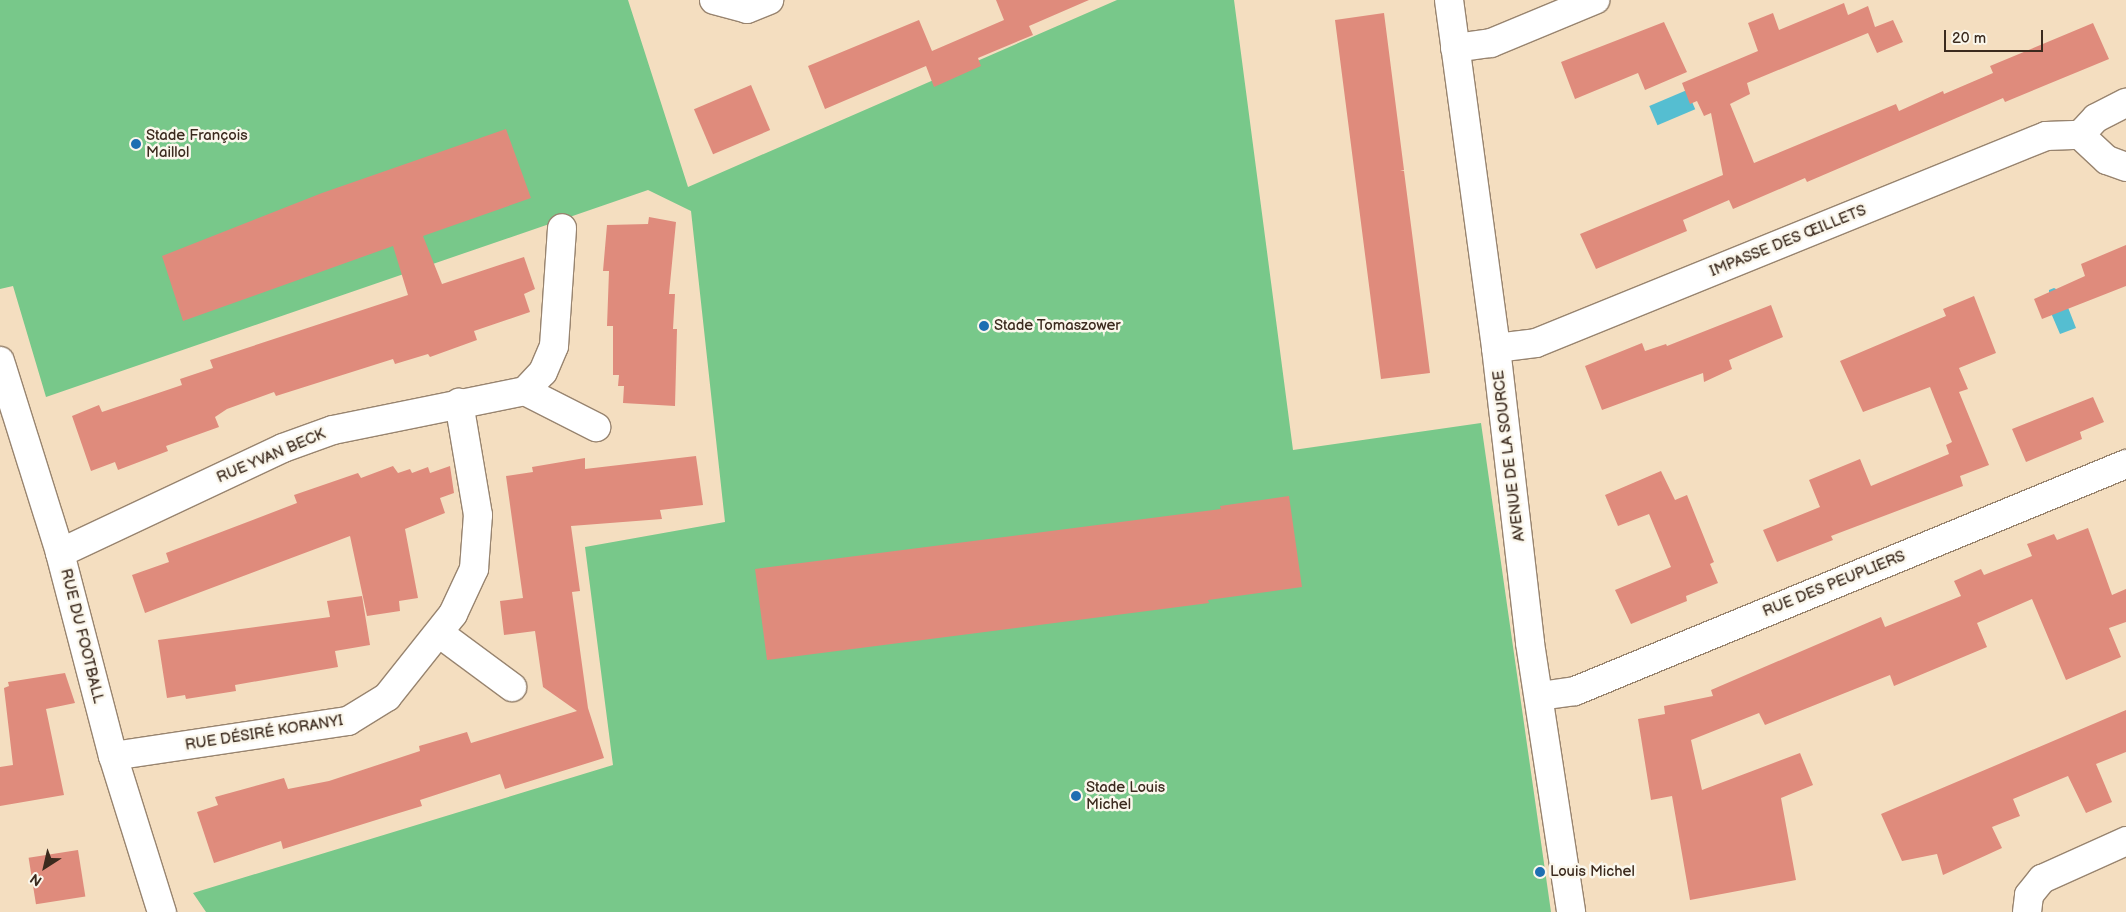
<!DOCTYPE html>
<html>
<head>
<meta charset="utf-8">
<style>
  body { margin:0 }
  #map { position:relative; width:2126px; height:912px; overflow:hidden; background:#f4dec0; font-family:"Balsamiq Sans",sans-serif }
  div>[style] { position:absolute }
  .green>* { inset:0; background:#78c88a }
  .water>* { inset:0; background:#55bed1; transform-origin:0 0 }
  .building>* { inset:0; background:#df8b7c; transform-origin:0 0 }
  .roads { filter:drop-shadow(1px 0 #98846f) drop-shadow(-1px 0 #98846f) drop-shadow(0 1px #98846f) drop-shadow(0 -1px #98846f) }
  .minor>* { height:28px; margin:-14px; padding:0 14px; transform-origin:14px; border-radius:14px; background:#fff }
  .dots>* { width:14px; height:14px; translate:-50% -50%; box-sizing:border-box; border:2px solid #fbf7ec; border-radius:50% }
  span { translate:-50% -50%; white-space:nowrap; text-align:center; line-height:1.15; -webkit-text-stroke:5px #fbf7ec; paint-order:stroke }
  .poi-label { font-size:15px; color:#3b2a1e }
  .left { translate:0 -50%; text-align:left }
  .street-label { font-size:15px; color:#3b2a1e }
  .north { position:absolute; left:20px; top:842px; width:50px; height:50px; -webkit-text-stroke:4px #fbf7ec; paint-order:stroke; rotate:215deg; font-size:14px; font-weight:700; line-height:20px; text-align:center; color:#3b2a1e }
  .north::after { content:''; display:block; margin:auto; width:18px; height:22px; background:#3b2a1e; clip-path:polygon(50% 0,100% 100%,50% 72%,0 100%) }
  .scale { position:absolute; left:1944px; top:30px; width:99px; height:22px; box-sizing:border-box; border:2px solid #3b2a1e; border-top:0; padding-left:6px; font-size:15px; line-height:18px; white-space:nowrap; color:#3b2a1e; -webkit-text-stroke:4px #fbf7ec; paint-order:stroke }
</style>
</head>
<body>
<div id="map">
  <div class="green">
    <i style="clip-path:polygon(0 0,628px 0,688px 187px,1117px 0,1234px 0,1293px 450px,1481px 423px,1551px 912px,206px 912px,193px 893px,613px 765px,585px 547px,725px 522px,691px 211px,648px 190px,46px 397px,13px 286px,0 289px)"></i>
  </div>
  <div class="water">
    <i style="left:1687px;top:90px;width:21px;height:41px;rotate:67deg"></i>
    <i style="clip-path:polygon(2054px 288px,2062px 292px,2076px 328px,2060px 334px,2045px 299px,2049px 298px,2049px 290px)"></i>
  </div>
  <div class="building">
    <i style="clip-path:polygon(996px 0,1089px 0,1029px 26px,1033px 35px,978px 58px,981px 66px,934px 87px,926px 66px,825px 109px,808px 66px,919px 20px,932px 51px,1004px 20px)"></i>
    <i style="clip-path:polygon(1844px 3px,1848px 15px,1868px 6px,1875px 27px,1893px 20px,1903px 42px,1877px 53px,1868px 33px,1747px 83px,1750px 94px,1730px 104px,1754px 163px,1896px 104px,1899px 111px,1943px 91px,1944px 94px,1993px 73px,1990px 66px,2093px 23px,2109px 59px,2005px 102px,2003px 98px,1807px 182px,1805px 178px,1733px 209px,1729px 200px,1683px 220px,1687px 231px,1596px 269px,1580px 234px,1723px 175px,1711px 113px,1704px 116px,1697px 101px,1690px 104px,1682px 83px,1758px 51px,1748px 23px,1773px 13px,1779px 30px)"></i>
    <i style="clip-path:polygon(1384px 13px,1404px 170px,1400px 171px,1404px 171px,1430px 373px,1381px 379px,1335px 20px)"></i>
    <i style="clip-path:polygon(1664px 22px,1687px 72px,1645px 90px,1638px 73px,1575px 99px,1561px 62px)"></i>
    <i style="left:751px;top:85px;width:49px;height:62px;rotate:67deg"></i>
    <i style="clip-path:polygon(506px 129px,531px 198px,423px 236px,442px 284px,524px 257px,535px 289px,524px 294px,530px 312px,474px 331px,477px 340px,430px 357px,428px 354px,395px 364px,393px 359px,276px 396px,274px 392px,227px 409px,215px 417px,219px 427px,166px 446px,168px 451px,118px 470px,115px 462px,91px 471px,72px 416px,99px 405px,102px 412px,182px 385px,180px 379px,213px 368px,210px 360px,408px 295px,393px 246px,183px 321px,162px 256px,322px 193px)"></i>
    <i style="clip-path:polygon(649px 217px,676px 222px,669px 294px,675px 294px,673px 329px,677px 329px,675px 406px,623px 403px,624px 386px,618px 386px,619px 375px,613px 375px,613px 326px,607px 326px,609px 271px,603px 271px,607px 225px,648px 224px)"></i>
    <i style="clip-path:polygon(2126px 245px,2126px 286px,2042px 319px,2034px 299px,2085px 276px,2081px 264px)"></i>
    <i style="clip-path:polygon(1974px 296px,1996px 353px,1959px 368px,1968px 389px,1959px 392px,1989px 465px,1960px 476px,1963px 486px,1831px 536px,1833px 540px,1777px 562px,1763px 530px,1820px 507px,1809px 480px,1860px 459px,1871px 486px,1949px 454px,1946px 445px,1952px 442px,1930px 387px,1863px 412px,1840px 361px,1946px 316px,1943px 309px)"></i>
    <i style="clip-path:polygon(1771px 305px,1783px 337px,1729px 360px,1732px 369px,1704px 382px,1703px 373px,1602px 410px,1585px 366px,1642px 343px,1645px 351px,1666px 344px,1667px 346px)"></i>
    <i style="clip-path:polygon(2093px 397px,2104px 422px,2080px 432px,2082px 439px,2026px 462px,2012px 429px)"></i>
    <i style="clip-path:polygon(696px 456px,703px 505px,660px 510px,662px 519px,571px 526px,580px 591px,572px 592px,588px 708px,604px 758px,505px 789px,500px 774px,420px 800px,422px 806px,389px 816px,283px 849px,281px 841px,214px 863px,197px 812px,218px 805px,215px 797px,284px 778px,288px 789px,329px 781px,420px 751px,419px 746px,467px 732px,471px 743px,577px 711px,543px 687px,535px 631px,504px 635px,500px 601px,523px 598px,506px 476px,533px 472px,532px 467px,585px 458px,585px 469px)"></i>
    <i style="clip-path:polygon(393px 466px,398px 473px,410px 469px,412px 473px,428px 467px,430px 473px,450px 466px,454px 493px,440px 498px,445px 513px,405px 529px,418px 598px,399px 601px,400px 611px,367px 616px,350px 536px,145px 613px,132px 575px,169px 562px,166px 553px,297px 503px,294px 495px,358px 473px,361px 478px)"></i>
    <i style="clip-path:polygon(1661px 471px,1675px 500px,1687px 495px,1714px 562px,1710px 564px,1718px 583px,1686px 596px,1687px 601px,1631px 624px,1615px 590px,1671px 567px,1649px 514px,1618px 526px,1605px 495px)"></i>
    <i style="clip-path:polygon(1289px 496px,1302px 587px,1208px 600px,1209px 603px,767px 660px,755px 569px,1221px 509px,1220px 506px)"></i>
    <i style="clip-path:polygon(2088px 528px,2112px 595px,2126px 589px,2126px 622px,2109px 628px,2121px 657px,2066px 680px,2032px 599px,1977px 623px,1987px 647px,1894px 686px,1890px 675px,1765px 725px,1759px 713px,1691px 740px,1702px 790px,1800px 753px,1813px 785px,1781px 798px,1796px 880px,1690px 900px,1672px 796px,1651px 800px,1638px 719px,1665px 714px,1664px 706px,1713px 696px,1711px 690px,1881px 617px,1885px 627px,1961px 596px,1954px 581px,1981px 569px,1984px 575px,2032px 556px,2027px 544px,2054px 534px,2057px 540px)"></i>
    <i style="clip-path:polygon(362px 596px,370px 645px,335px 651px,338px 667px,235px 685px,236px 691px,186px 699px,185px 695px,167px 698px,158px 640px,330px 617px,327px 601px)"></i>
    <i style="clip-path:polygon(65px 673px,75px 703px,46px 709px,64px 795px,0 806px,0 767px,13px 765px,4px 688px,9px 686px,8px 682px)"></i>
    <i style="clip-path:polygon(2126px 710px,2126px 752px,2096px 764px,2112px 802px,2086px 813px,2068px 776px,2013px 799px,2020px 816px,1992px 827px,2002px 848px,1943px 875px,1937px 854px,1902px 861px,1881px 814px)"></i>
    <i style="left:78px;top:850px;width:47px;height:50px;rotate:81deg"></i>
  </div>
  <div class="roads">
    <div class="minor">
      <i style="left:714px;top:0;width:34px;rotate:15deg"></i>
      <i style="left:747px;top:9px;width:24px;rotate:-22deg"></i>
      <i style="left:1449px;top:0;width:351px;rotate:82.3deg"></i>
      <i style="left:1496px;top:348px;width:297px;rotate:83.4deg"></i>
      <i style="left:1530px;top:643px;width:272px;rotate:81.3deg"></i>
      <i style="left:1455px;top:48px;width:36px;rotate:-8deg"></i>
      <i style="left:1491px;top:43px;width:113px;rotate:-22.5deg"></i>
      <i style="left:2080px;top:135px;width:23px;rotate:-47deg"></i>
      <i style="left:2096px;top:118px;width:34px;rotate:-27deg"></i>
      <i style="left:1496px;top:348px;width:40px;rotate:-7.1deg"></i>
      <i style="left:1536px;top:343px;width:550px;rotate:-22.09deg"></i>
      <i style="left:2046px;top:136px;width:34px;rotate:-2deg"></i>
      <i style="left:2080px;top:135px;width:37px;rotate:43deg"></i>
      <i style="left:2107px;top:160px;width:20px;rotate:20deg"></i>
      <i style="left:0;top:361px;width:201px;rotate:72.6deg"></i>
      <i style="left:60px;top:553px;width:210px;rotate:75.4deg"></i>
      <i style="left:113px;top:756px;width:164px;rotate:72.6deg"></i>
      <i style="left:525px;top:391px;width:26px;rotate:-47deg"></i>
      <i style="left:543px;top:372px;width:28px;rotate:-67deg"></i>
      <i style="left:554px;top:346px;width:118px;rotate:-86.1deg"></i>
      <i style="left:60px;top:553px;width:246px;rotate:-25.2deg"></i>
      <i style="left:283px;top:448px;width:53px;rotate:-19.8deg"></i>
      <i style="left:333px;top:430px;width:196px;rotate:-11.5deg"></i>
      <i style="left:525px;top:391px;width:80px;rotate:26.9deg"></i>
      <i style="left:439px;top:633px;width:91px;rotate:36.5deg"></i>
      <i style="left:1540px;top:696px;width:35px;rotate:-8deg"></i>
      <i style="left:1575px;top:691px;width:596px;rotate:-22.39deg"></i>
      <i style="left:113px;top:756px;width:238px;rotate:-8.5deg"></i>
      <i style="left:348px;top:721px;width:46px;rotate:-31.6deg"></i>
      <i style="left:387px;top:697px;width:106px;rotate:-51.5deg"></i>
      <i style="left:453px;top:614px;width:50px;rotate:-65deg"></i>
      <i style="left:474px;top:569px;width:54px;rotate:-85.8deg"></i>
      <i style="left:478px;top:515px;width:114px;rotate:-99.6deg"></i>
      <i style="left:2027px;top:912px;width:17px;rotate:-83deg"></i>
      <i style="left:2029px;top:895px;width:21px;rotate:-51deg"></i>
      <i style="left:2042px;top:879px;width:92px;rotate:-24.3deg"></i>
    </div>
  </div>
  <div class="dots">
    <i style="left:136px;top:144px;background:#1f6fb2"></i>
    <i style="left:984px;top:326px;background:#1f6fb2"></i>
    <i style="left:1076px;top:796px;background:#1f6fb2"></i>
    <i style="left:1540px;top:872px;background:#1f6fb2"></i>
  </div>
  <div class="poi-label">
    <span class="left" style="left:146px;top:144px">Stade François<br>Maillol</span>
    <span class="left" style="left:994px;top:326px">Stade Tomaszower</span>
    <span class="left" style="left:1086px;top:796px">Stade Louis<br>Michel</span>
    <span class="left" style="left:1550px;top:872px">Louis Michel</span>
  </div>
  <div class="street-label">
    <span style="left:1788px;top:241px;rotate:-22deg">IMPASSE DES ŒILLETS</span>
    <span style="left:271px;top:456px;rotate:-23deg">RUE YVAN BECK</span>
    <span style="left:1509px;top:456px;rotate:-97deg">AVENUE DE LA SOURCE</span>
    <span style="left:1834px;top:584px;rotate:-22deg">RUE DES PEUPLIERS</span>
    <span style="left:82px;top:636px;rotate:76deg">RUE DU FOOTBALL</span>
    <span style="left:264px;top:733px;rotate:-9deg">RUE DÉSIRÉ KORANYI</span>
  </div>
  <div class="north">N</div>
  <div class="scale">20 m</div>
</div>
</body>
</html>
